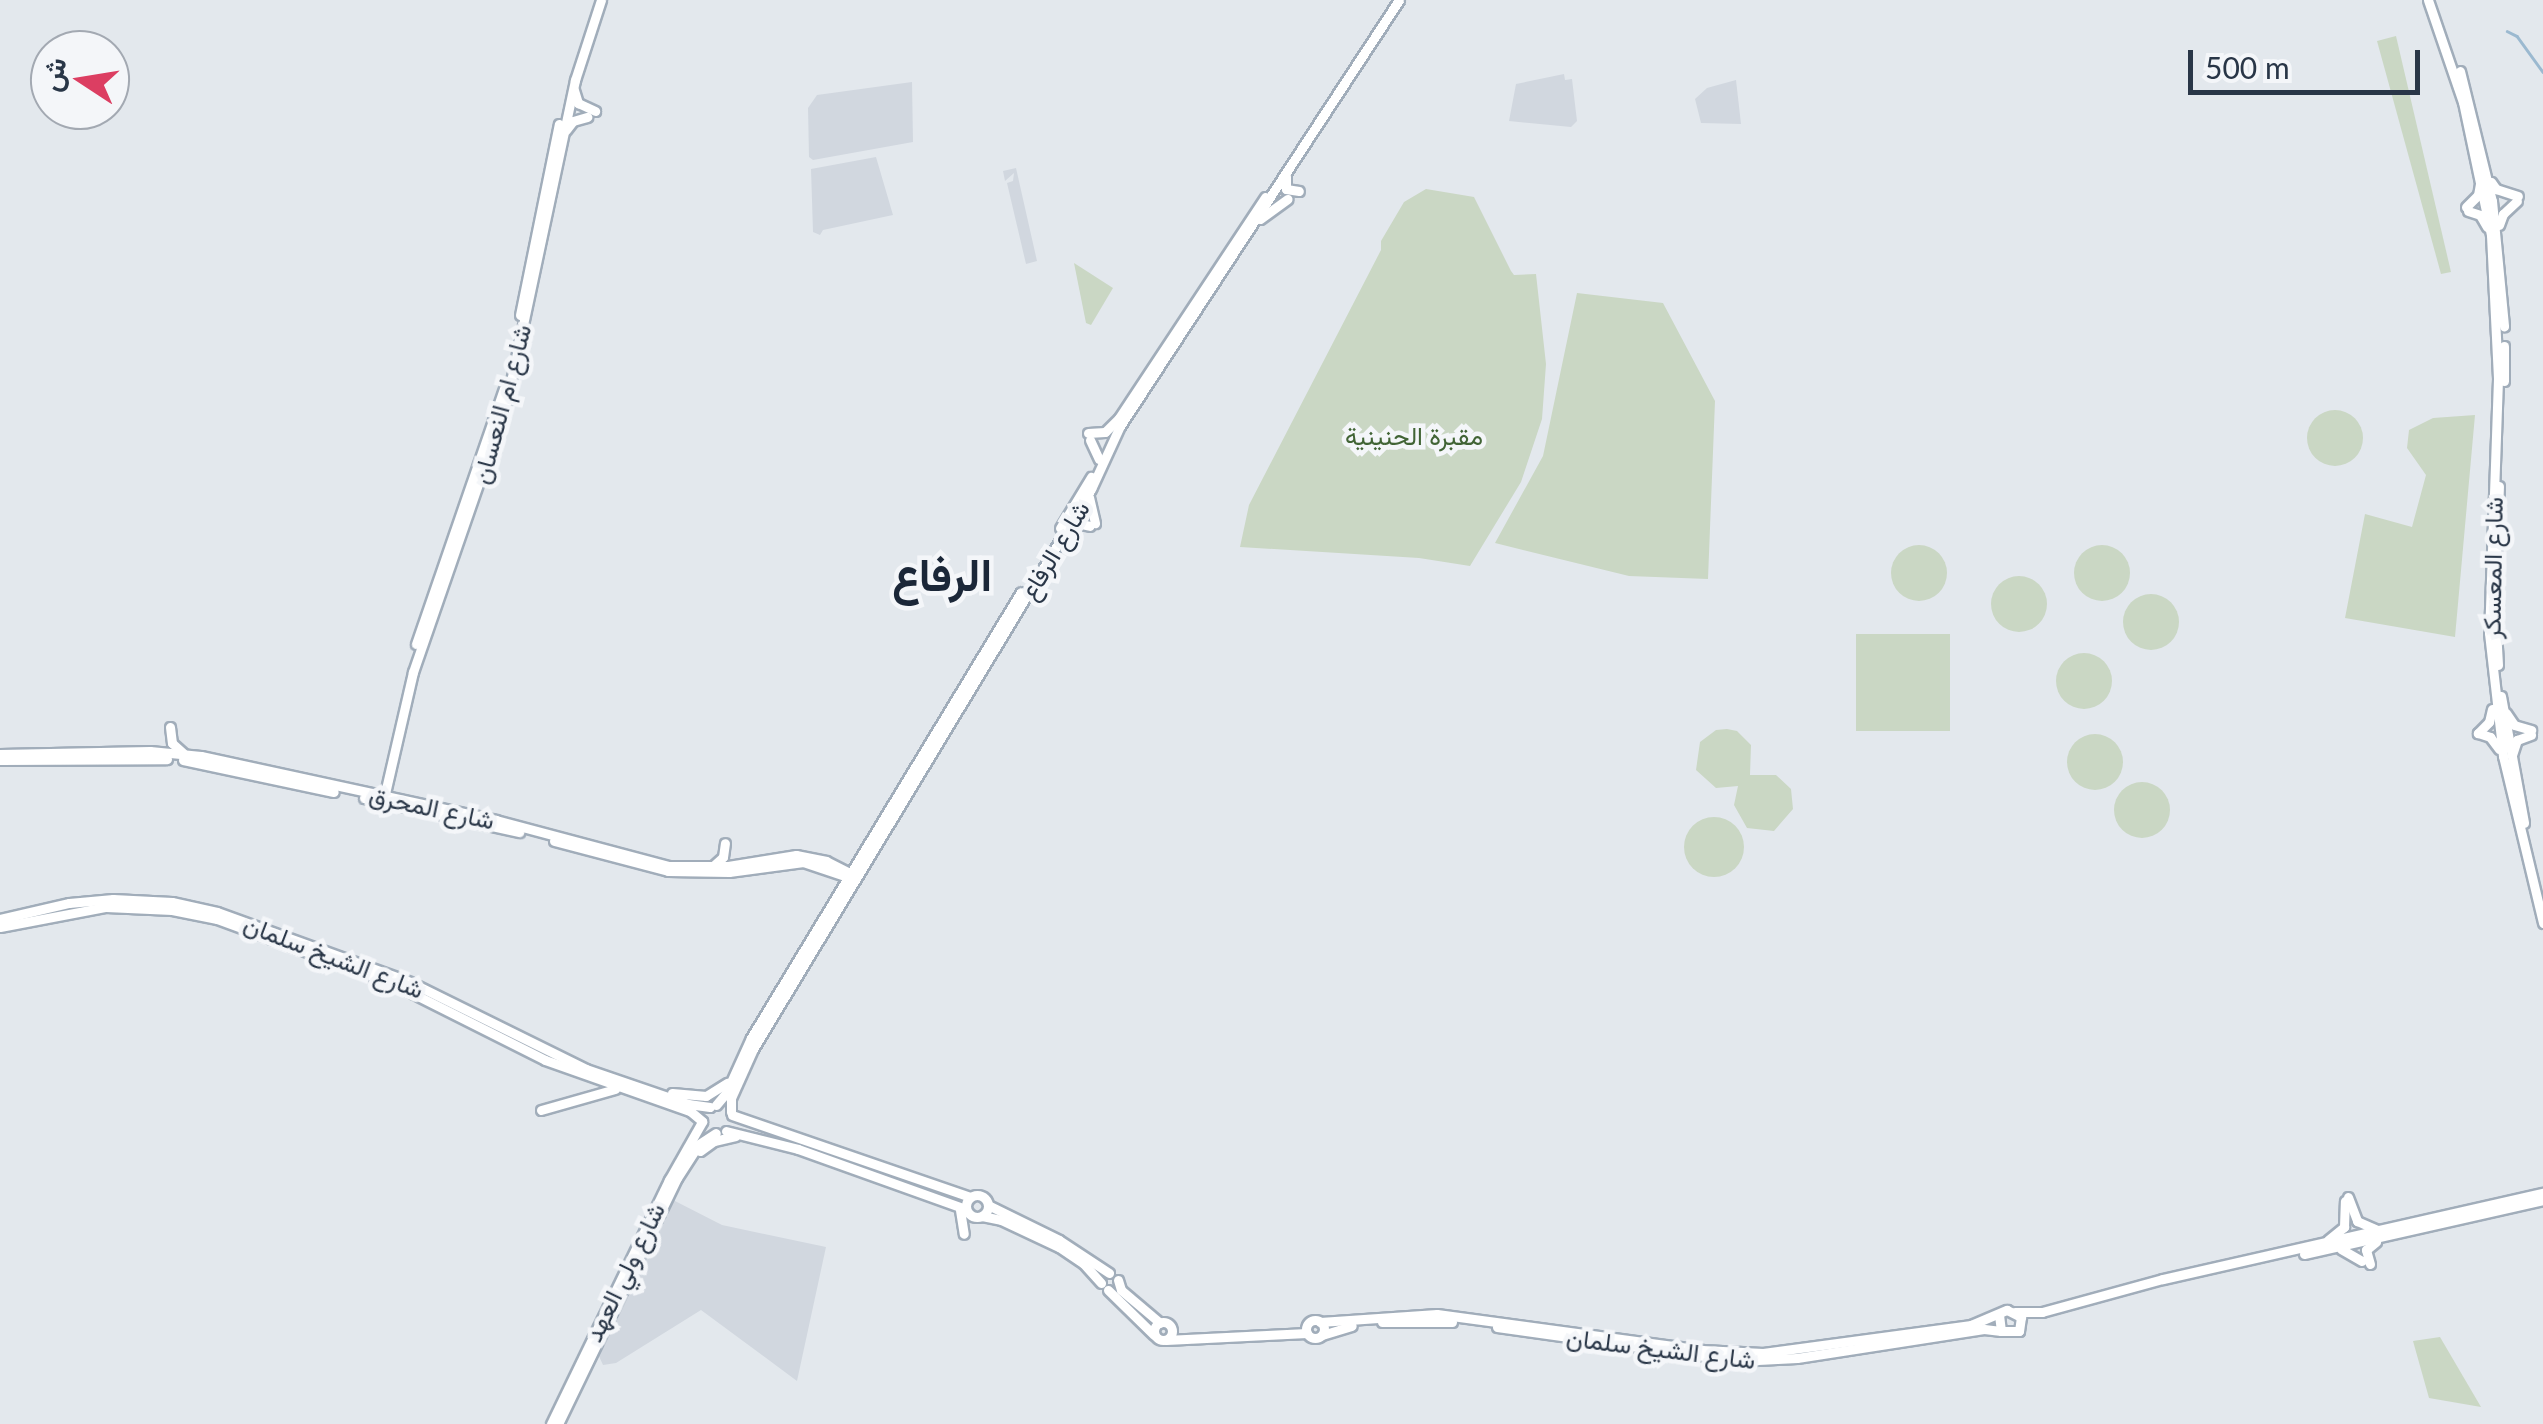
<!DOCTYPE html>
<html>
<head>
<meta charset="utf-8">
<style>
  body { margin:0 }
  #map { position:relative; width:2543px; height:1424px; overflow:hidden; background:#e3e8ed; font-family:Lato,Vazirmatn,sans-serif }
  div>[style] { position:absolute }
  .built>* { inset:0; background:#d1d7df }
  .green>* { inset:0; background:#cad7c4; transform-origin:0 0 }
  .round { border-radius:50% }
  .stream>* { height:2.5px; margin:-1.25px; padding:0 1.25px; transform-origin:1.25px; border-radius:1.25px; background:#9bb9d0 }
  .roads { filter:drop-shadow(2px 0 #a1adba) drop-shadow(-2px 0 #a1adba) drop-shadow(0 2px #a1adba) drop-shadow(0 -2px #a1adba) }
  .major>* { height:9px; margin:-4.5px; padding:0 4.5px; transform-origin:4.5px; border-radius:4.5px; background:#fff }
  .major>.ring { margin:-4.5px; padding:0; box-sizing:content-box; background:none; border:9px solid #fff; border-radius:50% }
  span { translate:-50% -50%; white-space:nowrap; text-align:center; line-height:1.15; -webkit-text-stroke:9px #f4f6f9; paint-order:stroke }
  .street-label { font-size:25px; color:#293647 }
  .park-label { font-size:25px; color:#416435 }
  .town-label { font-size:45px; color:#1b2738; font-weight:700 }
  .north { position:absolute; left:30px; top:30px; width:100px; height:100px; box-sizing:border-box; background:#f4f6f9; border:2px solid #a3a9b2; border-radius:50%; rotate:282deg; font-size:28px; font-weight:700; line-height:40px; text-align:center; color:#293647 }
  .north::after { content:''; display:block; margin:auto; width:35px; height:45px; background:#dc3e62; clip-path:polygon(50% 0,100% 100%,50% 72%,0 100%) }
  .scale { position:absolute; left:2188px; top:50px; width:232px; height:45px; box-sizing:border-box; border:5px solid #293647; border-top:0; padding-left:12px; font-size:30px; line-height:35px; white-space:nowrap; color:#293647; -webkit-text-stroke:8px #f4f6f9; paint-order:stroke }
</style>
</head>
<body>
<div id="map">
  <div class="built">
    <i style="clip-path:polygon(1564px 74px,1565px 80px,1572px 79px,1577px 121px,1571px 127px,1509px 121px,1516px 84px)"></i>
    <i style="clip-path:polygon(1736px 80px,1741px 124px,1701px 123px,1695px 99px,1707px 88px)"></i>
    <i style="clip-path:polygon(912px 82px,913px 142px,813px 160px,809px 157px,808px 108px,817px 95px)"></i>
    <i style="clip-path:polygon(876px 157px,893px 215px,823px 230px,820px 235px,813px 232px,811px 169px)"></i>
    <i style="clip-path:polygon(1016px 168px,1037px 261px,1026px 264px,1007px 183px,1013px 181px,1014px 173px,1005px 181px,1003px 171px)"></i>
    <i style="clip-path:polygon(673px 1200px,722px 1225px,826px 1247px,797px 1381px,701px 1310px,616px 1363px,603px 1365px,598px 1354px)"></i>
  </div>
  <div class="green">
    <i style="clip-path:polygon(2396px 36px,2451px 272px,2441px 274px,2377px 41px)"></i>
    <i style="clip-path:polygon(1426px 189px,1474px 197px,1511px 271px,1514px 275px,1536px 274px,1546px 364px,1542px 419px,1521px 482px,1470px 566px,1419px 558px,1240px 547px,1249px 505px,1381px 250px,1381px 241px,1404px 202px)"></i>
    <i style="clip-path:polygon(1074px 263px,1113px 288px,1091px 325px,1086px 323px)"></i>
    <i style="clip-path:polygon(1577px 293px,1663px 303px,1715px 401px,1708px 579px,1629px 576px,1495px 543px,1543px 456px)"></i>
    <i class="round" style="left:2307px;top:410px;width:56px;height:56px"></i>
    <i style="clip-path:polygon(2475px 415px,2455px 637px,2345px 618px,2365px 514px,2412px 527px,2426px 475px,2407px 448px,2409px 430px,2433px 418px)"></i>
    <i class="round" style="left:2074px;top:545px;width:56px;height:56px"></i>
    <i class="round" style="left:1891px;top:545px;width:56px;height:56px"></i>
    <i class="round" style="left:1991px;top:576px;width:56px;height:56px"></i>
    <i class="round" style="left:2123px;top:594px;width:56px;height:56px"></i>
    <i style="left:1950px;top:634px;width:97px;height:94px;rotate:90deg"></i>
    <i class="round" style="left:2056px;top:653px;width:56px;height:56px"></i>
    <i style="clip-path:polygon(1727px 729px,1737px 731px,1751px 745px,1750px 775px,1776px 775px,1791px 789px,1793px 809px,1774px 831px,1747px 828px,1734px 805px,1738px 786px,1716px 788px,1696px 770px,1700px 742px,1716px 730px)"></i>
    <i class="round" style="left:2067px;top:734px;width:56px;height:56px"></i>
    <i class="round" style="left:2114px;top:782px;width:56px;height:56px"></i>
    <i class="round" style="left:1684px;top:817px;width:60px;height:60px"></i>
    <i style="clip-path:polygon(2440px 1337px,2481px 1407px,2429px 1398px,2413px 1341px)"></i>
  </div>
  <div class="stream">
    <i style="left:2507px;top:31px;width:11px;rotate:27deg"></i>
    <i style="left:2517px;top:36px;width:44px;rotate:54.2deg"></i>
  </div>
  <div class="roads">
    <div class="major">
      <i style="left:2428px;top:0;width:108px;rotate:71.1deg"></i>
      <i style="left:2463px;top:102px;width:136px;rotate:78.1deg"></i>
      <i style="left:2491px;top:235px;width:144px;rotate:87.2deg"></i>
      <i style="left:2498px;top:379px;width:254px;rotate:92deg"></i>
      <i style="left:2489px;top:633px;width:124px;rotate:83.5deg"></i>
      <i style="left:2503px;top:756px;width:172px;rotate:76.5deg"></i>
      <i style="left:2460px;top:71px;width:134px;rotate:76.2deg"></i>
      <i style="left:2492px;top:201px;width:126px;rotate:84.5deg"></i>
      <i style="left:574px;top:90px;width:14px;rotate:73deg"></i>
      <i style="left:578px;top:103px;width:19px;rotate:25deg"></i>
      <i style="left:566px;top:130px;width:11px;rotate:-52deg"></i>
      <i style="left:573px;top:121px;width:15px;rotate:-16deg"></i>
      <i style="left:1286px;top:176px;width:13px;rotate:90deg"></i>
      <i style="left:1286px;top:189px;width:13px;rotate:9deg"></i>
      <i style="left:2491px;top:182px;width:9px;rotate:54deg"></i>
      <i style="left:2496px;top:189px;width:23px;rotate:18deg"></i>
      <i style="left:2466px;top:207px;width:17px;rotate:-45deg"></i>
      <i style="left:2478px;top:195px;width:11px;rotate:-80deg"></i>
      <i style="left:2468px;top:211px;width:13px;rotate:18deg"></i>
      <i style="left:2480px;top:215px;width:14px;rotate:60deg"></i>
      <i style="left:1260px;top:219px;width:34px;rotate:-36deg"></i>
      <i style="left:2499px;top:225px;width:12px;rotate:-70deg"></i>
      <i style="left:2503px;top:214px;width:19px;rotate:-43deg"></i>
      <i style="left:520px;top:315px;width:195px;rotate:-78.5deg"></i>
      <i style="left:2504px;top:381px;width:35px;rotate:-90deg"></i>
      <i style="left:1119px;top:418px;width:265px;rotate:-56.5deg"></i>
      <i style="left:1088px;top:433px;width:17px;rotate:-3deg"></i>
      <i style="left:1105px;top:432px;width:20px;rotate:-45deg"></i>
      <i style="left:1090px;top:440px;width:21px;rotate:65deg"></i>
      <i style="left:1089px;top:497px;width:27px;rotate:77deg"></i>
      <i style="left:1060px;top:528px;width:60px;rotate:-58.7deg"></i>
      <i style="left:1068px;top:528px;width:10px;rotate:-29deg"></i>
      <i style="left:1077px;top:523px;width:13px;rotate:13deg"></i>
      <i style="left:2495px;top:585px;width:99px;rotate:-87.7deg"></i>
      <i style="left:2495px;top:611px;width:54px;rotate:86.8deg"></i>
      <i style="left:416px;top:644px;width:270px;rotate:-71deg"></i>
      <i style="left:2501px;top:696px;width:129px;rotate:79.7deg"></i>
      <i style="left:2492px;top:709px;width:13px;rotate:103deg"></i>
      <i style="left:2489px;top:722px;width:16px;rotate:135deg"></i>
      <i style="left:2478px;top:733px;width:13px;rotate:18deg"></i>
      <i style="left:2490px;top:737px;width:15px;rotate:53deg"></i>
      <i style="left:2506px;top:713px;width:14px;rotate:56deg"></i>
      <i style="left:2514px;top:725px;width:18px;rotate:16deg"></i>
      <i style="left:170px;top:727px;width:16px;rotate:83deg"></i>
      <i style="left:172px;top:743px;width:15px;rotate:42deg"></i>
      <i style="left:0;top:754px;width:150px;rotate:-1.1deg"></i>
      <i style="left:150px;top:751px;width:51px;rotate:5.6deg"></i>
      <i style="left:201px;top:756px;width:302px;rotate:12.2deg"></i>
      <i style="left:496px;top:820px;width:179px;rotate:14.9deg"></i>
      <i style="left:669px;top:866px;width:59px"></i>
      <i style="left:728px;top:866px;width:69px;rotate:-9.2deg"></i>
      <i style="left:796px;top:855px;width:31px;rotate:11deg"></i>
      <i style="left:826px;top:861px;width:31px;rotate:27deg"></i>
      <i style="left:2512px;top:755px;width:16px;rotate:-72deg"></i>
      <i style="left:2517px;top:740px;width:15px;rotate:-20deg"></i>
      <i style="left:0;top:760px;width:167px;rotate:-0.3deg"></i>
      <i style="left:183px;top:760px;width:154px;rotate:12deg"></i>
      <i style="left:364px;top:798px;width:159px;rotate:12.4deg"></i>
      <i style="left:383px;top:802px;width:133px;rotate:-77deg"></i>
      <i style="left:413px;top:672px;width:288px;rotate:-70.9deg"></i>
      <i style="left:507px;top:400px;width:327px;rotate:-78deg"></i>
      <i style="left:575px;top:80px;width:84px;rotate:-72deg"></i>
      <i style="left:554px;top:841px;width:118px;rotate:14.7deg"></i>
      <i style="left:668px;top:871px;width:61px;rotate:0.9deg"></i>
      <i style="left:729px;top:872px;width:75px;rotate:-7.7deg"></i>
      <i style="left:803px;top:862px;width:44px;rotate:18.4deg"></i>
      <i style="left:714px;top:865px;width:12px;rotate:-42deg"></i>
      <i style="left:723px;top:857px;width:14px;rotate:-82deg"></i>
      <i style="left:0;top:919px;width:71px;rotate:-13.1deg"></i>
      <i style="left:69px;top:903px;width:44px;rotate:-5.2deg"></i>
      <i style="left:113px;top:899px;width:59px;rotate:2.9deg"></i>
      <i style="left:172px;top:902px;width:46px;rotate:12.5deg"></i>
      <i style="left:217px;top:912px;width:205px;rotate:19.9deg"></i>
      <i style="left:410px;top:982px;width:196px;rotate:26.3deg"></i>
      <i style="left:586px;top:1069px;width:108px;rotate:18.9deg"></i>
      <i style="left:688px;top:1104px;width:22px;rotate:8deg"></i>
      <i style="left:0;top:927px;width:108px;rotate:-10.7deg"></i>
      <i style="left:106px;top:907px;width:66px;rotate:2.6deg"></i>
      <i style="left:172px;top:910px;width:46px;rotate:11.3deg"></i>
      <i style="left:217px;top:919px;width:186px;rotate:20.1deg"></i>
      <i style="left:392px;top:983px;width:171px;rotate:26.7deg"></i>
      <i style="left:545px;top:1060px;width:154px;rotate:19.4deg"></i>
      <i style="left:690px;top:1111px;width:16px;rotate:40deg"></i>
      <i style="left:672px;top:1093px;width:34px;rotate:5deg"></i>
      <i style="left:706px;top:1096px;width:25px;rotate:-32deg"></i>
      <i style="left:716px;top:1105px;width:16px;rotate:-50deg"></i>
      <i style="left:726px;top:1093px;width:60px;rotate:-65.6deg"></i>
      <i style="left:751px;top:1038px;width:521px;rotate:-58.81deg"></i>
      <i style="left:541px;top:1110px;width:77px;rotate:-15.8deg"></i>
      <i style="left:731px;top:1112px;width:14px;rotate:-90deg"></i>
      <i style="left:731px;top:1098px;width:54px;rotate:-65.8deg"></i>
      <i style="left:753px;top:1049px;width:654px;rotate:-58.89deg"></i>
      <i style="left:1091px;top:489px;width:69px;rotate:-65.3deg"></i>
      <i style="left:1120px;top:426px;width:509px;rotate:-56.78deg"></i>
      <i style="left:732px;top:1115px;width:252px;rotate:19deg"></i>
      <i style="left:726px;top:1131px;width:74px;rotate:14deg"></i>
      <i style="left:798px;top:1149px;width:178px;rotate:19.7deg"></i>
      <i style="left:700px;top:1151px;width:17px;rotate:-36deg"></i>
      <i style="left:714px;top:1141px;width:22px;rotate:-13deg"></i>
      <i class="ring" style="left:966px;top:1195px;width:13px;height:13px"></i>
      <i style="left:2348px;top:1197px;width:26px;rotate:69deg"></i>
      <i style="left:2357px;top:1221px;width:22px;rotate:24deg"></i>
      <i style="left:988px;top:1205px;width:79px;rotate:26.2deg"></i>
      <i style="left:1059px;top:1240px;width:60px;rotate:33.4deg"></i>
      <i style="left:960px;top:1210px;width:24px;rotate:81deg"></i>
      <i style="left:982px;top:1216px;width:19px;rotate:12deg"></i>
      <i style="left:1001px;top:1220px;width:64px;rotate:25deg"></i>
      <i style="left:1059px;top:1247px;width:29px;rotate:34deg"></i>
      <i style="left:1083px;top:1263px;width:27px;rotate:48deg"></i>
      <i style="left:2328px;top:1240px;width:21px;rotate:-39deg"></i>
      <i style="left:2344px;top:1227px;width:26px;rotate:-88deg"></i>
      <i style="left:2341px;top:1249px;width:24px;rotate:30deg"></i>
      <i style="left:2304px;top:1254px;width:245px;rotate:-12.7deg"></i>
      <i style="left:2370px;top:1264px;width:15px;rotate:-106deg"></i>
      <i style="left:2366px;top:1250px;width:13px;rotate:-39deg"></i>
      <i style="left:1118px;top:1280px;width:10px;rotate:73deg"></i>
      <i style="left:1121px;top:1290px;width:51px;rotate:40.2deg"></i>
      <i style="left:1108px;top:1290px;width:64px;rotate:44.4deg"></i>
      <i style="left:2015px;top:1312px;width:27px"></i>
      <i style="left:2042px;top:1312px;width:125px;rotate:-15.3deg"></i>
      <i style="left:2163px;top:1279px;width:390px;rotate:-12.8deg"></i>
      <i class="ring" style="left:1306px;top:1320px;width:9px;height:9px"></i>
      <i style="left:1320px;top:1322px;width:117px;rotate:-3.9deg"></i>
      <i style="left:1437px;top:1314px;width:267px;rotate:7.7deg"></i>
      <i style="left:1702px;top:1350px;width:61px;rotate:2.8deg"></i>
      <i style="left:1763px;top:1353px;width:210px;rotate:-7.7deg"></i>
      <i style="left:1971px;top:1325px;width:39px;rotate:-23deg"></i>
      <i style="left:2007px;top:1310px;width:16px;rotate:27deg"></i>
      <i style="left:2021px;top:1317px;width:14px;rotate:98deg"></i>
      <i style="left:2019px;top:1331px;width:18px;rotate:180deg"></i>
      <i style="left:2001px;top:1331px;width:16px;rotate:-97deg"></i>
      <i style="left:1382px;top:1322px;width:70px"></i>
      <i class="ring" style="left:1154px;top:1322px;width:9px;height:9px"></i>
      <i style="left:1497px;top:1327px;width:243px;rotate:8deg"></i>
      <i style="left:1738px;top:1361px;width:59px;rotate:-2.9deg"></i>
      <i style="left:1797px;top:1358px;width:189px;rotate:-8.8deg"></i>
      <i style="left:1984px;top:1329px;width:17px;rotate:7deg"></i>
      <i style="left:1322px;top:1335px;width:31px;rotate:-17deg"></i>
      <i style="left:1166px;top:1340px;width:141px;rotate:-2.8deg"></i>
      <i style="left:551px;top:1424px;width:271px;rotate:-64.2deg"></i>
      <i style="left:669px;top:1180px;width:67px;rotate:-60.4deg"></i>
      <i style="left:558px;top:1424px;width:273px;rotate:-64.2deg"></i>
      <i style="left:677px;top:1178px;width:40px;rotate:-57.1deg"></i>
      <i style="left:699px;top:1144px;width:20px;rotate:-33deg"></i>
    </div>
  </div>
  <div class="street-label">
    <span style="left:501px;top:404px;rotate:-75deg">شارع ام النعسان</span>
    <span style="left:1054px;top:550px;rotate:-59deg">شارع الرفاع</span>
    <span style="left:2492px;top:568px;rotate:-89deg">شارع المعسكر</span>
    <span style="left:432px;top:807px;rotate:12deg">شارع المحرق</span>
    <span style="left:334px;top:956px;rotate:21deg">شارع الشيخ سلمان</span>
    <span style="left:624px;top:1272px;rotate:-64deg">شارع ولي العهد</span>
    <span style="left:1661px;top:1348px;rotate:7deg">شارع الشيخ سلمان</span>
  </div>
  <div class="park-label">
    <span style="left:1414px;top:435px">مقبرة الحنينية</span>
  </div>
  <div class="town-label">
    <span style="left:942px;top:575px">الرفاع</span>
  </div>
  <div class="north">ش</div>
  <div class="scale">500 m</div>
</div>
</body>
</html>
